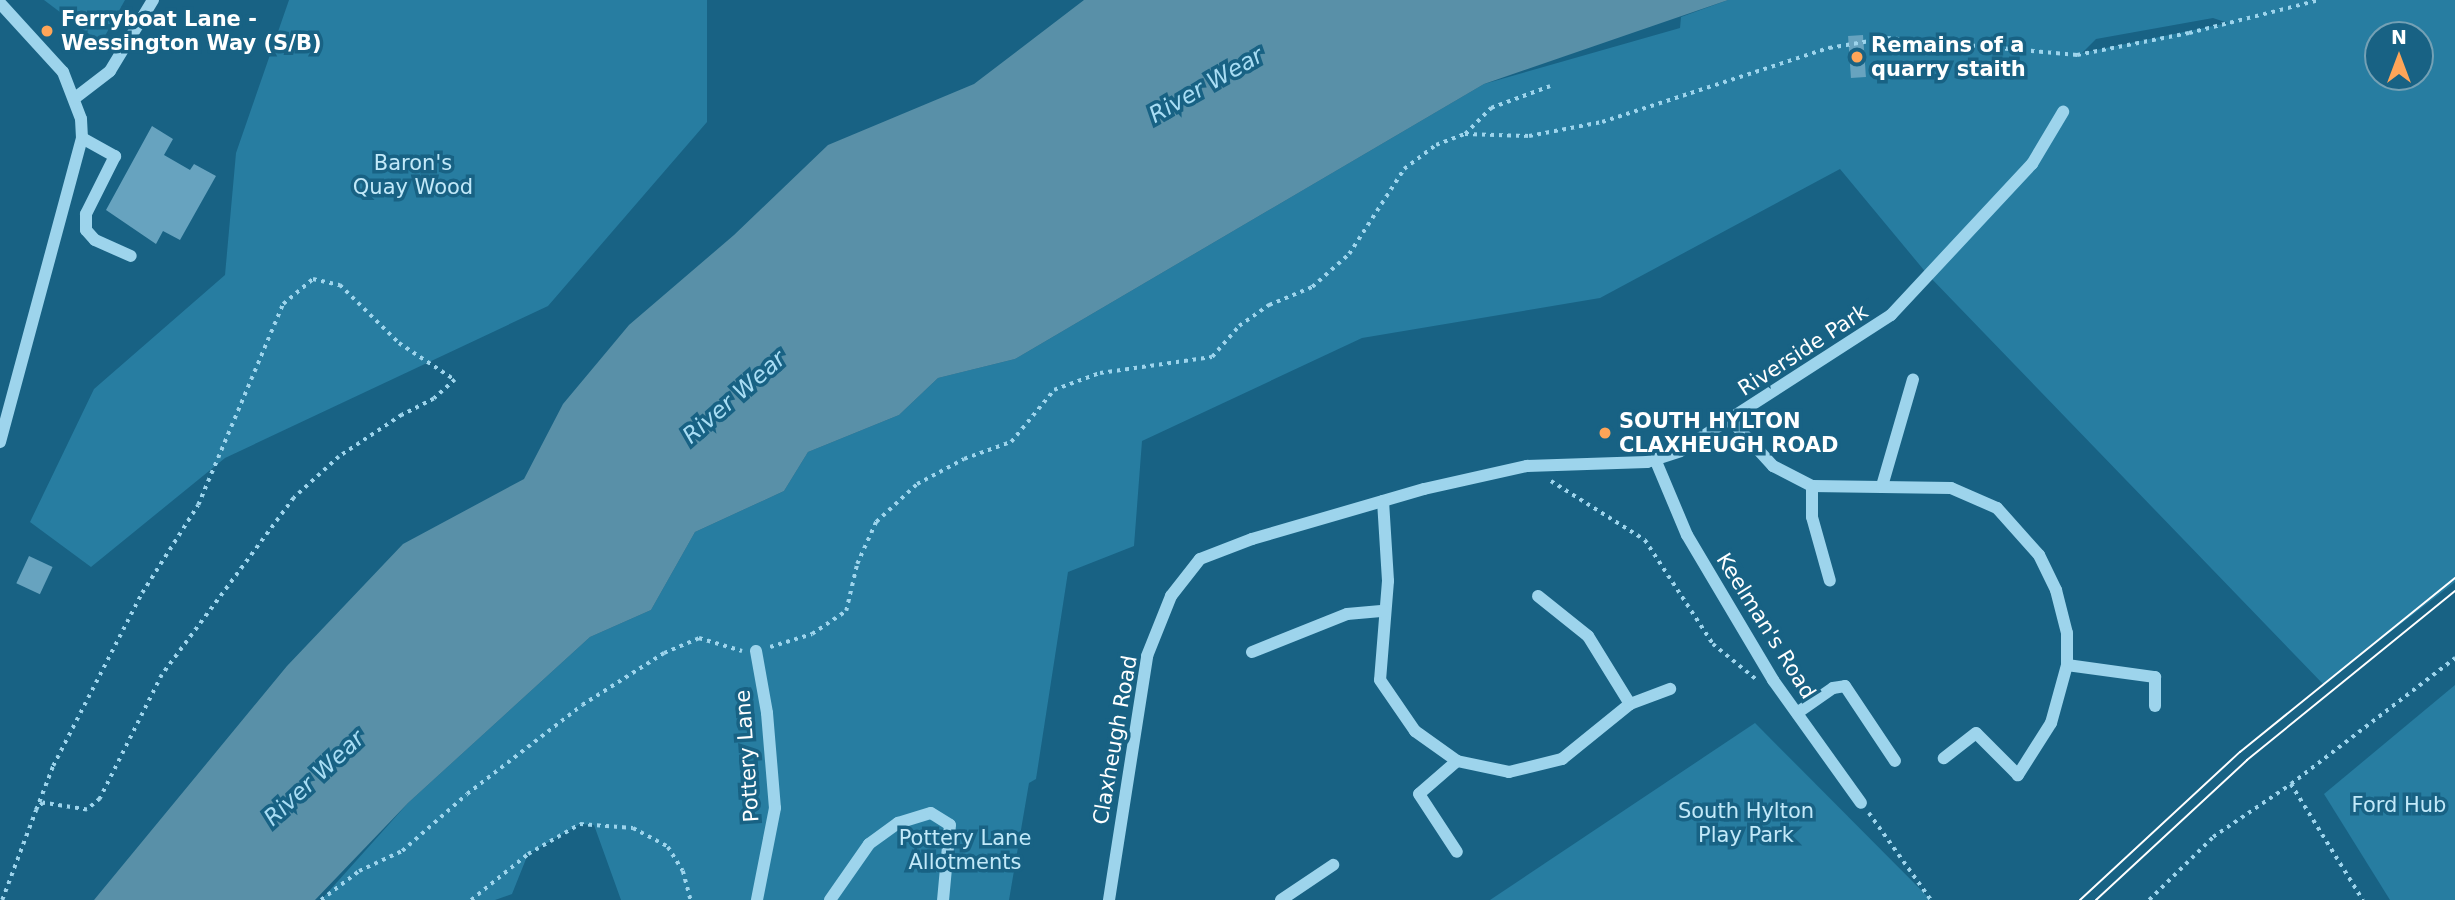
<!DOCTYPE html>
<html>
<head>
<meta charset="utf-8">
<style>
  body { margin:0 }
  #map { position:relative; width:2455px; height:900px; overflow:hidden; background:#186284; font-family:"DejaVu Sans",sans-serif }
  div>[style] { position:absolute }
  .green>* { inset:0; background:#277da1 }
  .water>* { inset:0; background:#5990a8 }
  .building>* { inset:0; background:#67a3bf; transform-origin:0 0 }
  .path>* { height:3.5px; margin-top:-1.75px; transform-origin:0; background:repeating-linear-gradient(90deg,#9dd4ec 0 3.5px,transparent 0 8.5px) }
  .minor>* { height:12px; margin:-6px; padding:0 6px; transform-origin:6px; border-radius:6px; background:#9dd4ec }
  .tram>* { height:2px; margin:-1px; padding:0 1px; transform-origin:1px; border-radius:1px; background:#fff }
  .dots>* { width:19px; height:19px; translate:-50% -50%; box-sizing:border-box; border:4px solid #186284; border-radius:50% }
  span { translate:-50% -50%; white-space:nowrap; text-align:center; line-height:1.15; -webkit-text-stroke:7px #186284; paint-order:stroke }
  .poi-label { font-size:21px; color:#fff; font-weight:700 }
  .left { translate:0 -50%; text-align:left }
  .park-label { font-size:21px; color:#c2e9f9 }
  .street-label { font-size:21px; color:#fff }
  .water-label { font-size:23px; color:#a8ddf4; font-style:italic }
  .north { position:absolute; left:2364px; top:21px; width:70px; height:70px; box-sizing:border-box; background:#186284; border:2px solid #74a1b5; border-radius:50%; rotate:0deg; font-size:19px; font-weight:700; line-height:28px; text-align:center; color:#fff }
  .north::after { content:''; display:block; margin:auto; width:24px; height:32px; background:#ffa558; clip-path:polygon(50% 0,100% 100%,50% 72%,0 100%) }
</style>
</head>
<body>
<div id="map">
  <div class="green">
    <i style="clip-path:polygon(44px 0,125px 0,101px 43px)"></i>
    <i style="clip-path:polygon(289px 0,707px 0,707px 122px,548px 306px,225px 458px,91px 567px,30px 522px,94px 389px,225px 275px,236px 153px)"></i>
    <i style="clip-path:polygon(evenodd,1728px 0,2455px 0,2455px 582px,2323px 684px,1928px 275px,1840px 169px,1600px 298px,1362px 338px,1142px 441px,1134px 546px,1068px 572px,1036px 779px,1029px 783px,1009px 900px,621px 900px,594px 825px,580px 824px,528px 854px,512px 894px,495px 900px,321px 900px,408px 803px,590px 637px,651px 610px,695px 532px,784px 491px,808px 452px,899px 415px,938px 378px,1015px 359px,1484px 84px,1680px 28px,1681px 17px,1728px 0,2213px 18px,2228px 23px,2082px 53px,2096px 39px,2213px 18px,1728px 0,2378px 35px,2420px 35px,2420px 77px,2378px 77px,2378px 35px)"></i>
    <i style="clip-path:polygon(2455px 685px,2455px 900px,2390px 900px,2324px 794px)"></i>
    <i style="clip-path:polygon(1755px 723px,1931px 900px,1490px 900px)"></i>
  </div>
  <div class="water">
    <i style="clip-path:polygon(1084px 0,1728px 0,1484px 84px,1015px 359px,938px 378px,899px 415px,808px 452px,784px 491px,695px 532px,651px 610px,590px 637px,408px 803px,315px 900px,94px 900px,287px 666px,403px 544px,524px 479px,563px 404px,629px 325px,734px 235px,828px 145px,974px 84px)"></i>
  </div>
  <div class="building">
    <i style="left:1863px;top:35px;width:42px;height:15px;rotate:86deg"></i>
    <i style="clip-path:polygon(152px 126px,173px 139px,164px 155px,190px 170px,194px 164px,216px 176px,180px 240px,163px 231px,156px 244px,106px 210px)"></i>
    <i style="left:29px;top:556px;width:26px;height:30px;rotate:25deg"></i>
  </div>
  <div class="path">
    <i style="left:1465px;top:134px;width:37px;rotate:-45deg"></i>
    <i style="left:1491px;top:108px;width:63px;rotate:-20.4deg"></i>
    <i style="left:1551px;top:481px;width:111px;rotate:32.1deg"></i>
    <i style="left:1645px;top:540px;width:124px;rotate:56.8deg"></i>
    <i style="left:1713px;top:644px;width:57px;rotate:39.3deg"></i>
    <i style="left:770px;top:647px;width:44px;rotate:-17.2deg"></i>
    <i style="left:812px;top:634px;width:41px;rotate:-34.1deg"></i>
    <i style="left:846px;top:611px;width:48px;rotate:-76.8deg"></i>
    <i style="left:857px;top:564px;width:46px;rotate:-65.7deg"></i>
    <i style="left:876px;top:522px;width:56px;rotate:-42.8deg"></i>
    <i style="left:917px;top:484px;width:53px;rotate:-28deg"></i>
    <i style="left:964px;top:459px;width:50px;rotate:-19.9deg"></i>
    <i style="left:1011px;top:442px;width:67px;rotate:-50.4deg"></i>
    <i style="left:1054px;top:390px;width:49px;rotate:-20.3deg"></i>
    <i style="left:1100px;top:373px;width:113px;rotate:-8.1deg"></i>
    <i style="left:1212px;top:357px;width:41px;rotate:-48.9deg"></i>
    <i style="left:1239px;top:326px;width:37px;rotate:-35deg"></i>
    <i style="left:1269px;top:305px;width:47px;rotate:-22.7deg"></i>
    <i style="left:1312px;top:287px;width:50px;rotate:-41.7deg"></i>
    <i style="left:1349px;top:254px;width:101px;rotate:-57.1deg"></i>
    <i style="left:1404px;top:169px;width:40px;rotate:-37deg"></i>
    <i style="left:1436px;top:145px;width:31px;rotate:-21deg"></i>
    <i style="left:1465px;top:134px;width:64px;rotate:1.8deg"></i>
    <i style="left:1529px;top:136px;width:74px;rotate:-10.9deg"></i>
    <i style="left:1602px;top:122px;width:239px;rotate:-18.1deg"></i>
    <i style="left:1829px;top:48px;width:59px;rotate:-9.8deg"></i>
    <i style="left:1887px;top:38px;width:191px;rotate:5.1deg"></i>
    <i style="left:2077px;top:55px;width:114px;rotate:-11.1deg"></i>
    <i style="left:2189px;top:33px;width:134px;rotate:-14.2deg"></i>
    <i style="left:2291px;top:784px;width:137px;rotate:58.2deg"></i>
    <i style="left:1869px;top:813px;width:107px;rotate:54.5deg"></i>
    <i style="left:2px;top:900px;width:96px;rotate:-69.3deg"></i>
    <i style="left:36px;top:810px;width:47px;rotate:-68.9deg"></i>
    <i style="left:53px;top:766px;width:195px;rotate:-62.8deg"></i>
    <i style="left:142px;top:593px;width:104px;rotate:-57.5deg"></i>
    <i style="left:198px;top:505px;width:218px;rotate:-67.1deg"></i>
    <i style="left:283px;top:304px;width:39px;rotate:-40deg"></i>
    <i style="left:313px;top:279px;width:28px;rotate:13deg"></i>
    <i style="left:340px;top:285px;width:83px;rotate:44.5deg"></i>
    <i style="left:399px;top:343px;width:67px;rotate:33.5deg"></i>
    <i style="left:455px;top:380px;width:28px;rotate:138deg"></i>
    <i style="left:434px;top:399px;width:36px;rotate:153deg"></i>
    <i style="left:402px;top:415px;width:76px;rotate:146.3deg"></i>
    <i style="left:339px;top:457px;width:61px;rotate:137.7deg"></i>
    <i style="left:294px;top:498px;width:221px;rotate:126.7deg"></i>
    <i style="left:162px;top:675px;width:139px;rotate:116.6deg"></i>
    <i style="left:100px;top:799px;width:17px;rotate:140deg"></i>
    <i style="left:87px;top:810px;width:45px;rotate:-171deg"></i>
    <i style="left:43px;top:803px;width:10px;rotate:135deg"></i>
    <i style="left:321px;top:900px;width:48px;rotate:-37.3deg"></i>
    <i style="left:359px;top:871px;width:47px;rotate:-24.9deg"></i>
    <i style="left:402px;top:851px;width:86px;rotate:-41.2deg"></i>
    <i style="left:467px;top:794px;width:145px;rotate:-37.7deg"></i>
    <i style="left:582px;top:705px;width:97px;rotate:-32.4deg"></i>
    <i style="left:664px;top:653px;width:38px;rotate:-23deg"></i>
    <i style="left:699px;top:638px;width:45px;rotate:16.8deg"></i>
    <i style="left:471px;top:900px;width:73px;rotate:-38.9deg"></i>
    <i style="left:528px;top:854px;width:60px;rotate:-30deg"></i>
    <i style="left:580px;top:824px;width:53px;rotate:4.3deg"></i>
    <i style="left:633px;top:828px;width:40px;rotate:28deg"></i>
    <i style="left:668px;top:847px;width:28px;rotate:58deg"></i>
    <i style="left:683px;top:871px;width:30px;rotate:75deg"></i>
    <i style="left:2149px;top:900px;width:90px;rotate:-44.5deg"></i>
    <i style="left:2213px;top:837px;width:94px;rotate:-34.2deg"></i>
    <i style="left:2291px;top:784px;width:207px;rotate:-37.5deg"></i>
  </div>
  <div class="minor">
    <i style="left:0;top:3px;width:93px;rotate:47.6deg"></i>
    <i style="left:63px;top:72px;width:50px;rotate:69deg"></i>
    <i style="left:81px;top:119px;width:19px;rotate:87deg"></i>
    <i style="left:82px;top:138px;width:315px;rotate:105.1deg"></i>
    <i style="left:75px;top:98px;width:44px;rotate:-37.6deg"></i>
    <i style="left:110px;top:71px;width:83px;rotate:-58.8deg"></i>
    <i style="left:82px;top:138px;width:38px;rotate:29deg"></i>
    <i style="left:115px;top:156px;width:65px;rotate:116.6deg"></i>
    <i style="left:86px;top:214px;width:16px;rotate:90deg"></i>
    <i style="left:86px;top:230px;width:13px;rotate:48deg"></i>
    <i style="left:95px;top:240px;width:39px;rotate:24deg"></i>
    <i style="left:1730px;top:419px;width:64px;rotate:47.5deg"></i>
    <i style="left:1773px;top:466px;width:44px;rotate:27.1deg"></i>
    <i style="left:1812px;top:486px;width:139px;rotate:0.8deg"></i>
    <i style="left:1951px;top:488px;width:50px;rotate:23.5deg"></i>
    <i style="left:1997px;top:508px;width:63px;rotate:48.2deg"></i>
    <i style="left:2039px;top:555px;width:39px;rotate:64deg"></i>
    <i style="left:2056px;top:590px;width:44px;rotate:75.7deg"></i>
    <i style="left:2067px;top:633px;width:32px;rotate:90deg"></i>
    <i style="left:2067px;top:665px;width:60px;rotate:105.4deg"></i>
    <i style="left:2051px;top:723px;width:62px;rotate:122.4deg"></i>
    <i style="left:2018px;top:775px;width:59px;rotate:-135deg"></i>
    <i style="left:1976px;top:733px;width:41px;rotate:142deg"></i>
    <i style="left:1655px;top:459px;width:82px;rotate:67.2deg"></i>
    <i style="left:1687px;top:535px;width:169px;rotate:59.3deg"></i>
    <i style="left:1773px;top:680px;width:151px;rotate:54.4deg"></i>
    <i style="left:1812px;top:486px;width:31px;rotate:90deg"></i>
    <i style="left:1812px;top:517px;width:66px;rotate:74.3deg"></i>
    <i style="left:1882px;top:486px;width:111px;rotate:-73.8deg"></i>
    <i style="left:1383px;top:501px;width:80px;rotate:86.4deg"></i>
    <i style="left:1388px;top:581px;width:99px;rotate:94.6deg"></i>
    <i style="left:1380px;top:680px;width:62px;rotate:55.5deg"></i>
    <i style="left:1415px;top:731px;width:52px;rotate:35.5deg"></i>
    <i style="left:1457px;top:761px;width:53px;rotate:11.9deg"></i>
    <i style="left:1509px;top:772px;width:55px;rotate:-13.8deg"></i>
    <i style="left:1562px;top:759px;width:87px;rotate:-39deg"></i>
    <i style="left:1630px;top:704px;width:43px;rotate:-20.6deg"></i>
    <i style="left:1538px;top:596px;width:64px;rotate:38.7deg"></i>
    <i style="left:1588px;top:636px;width:80px;rotate:58.3deg"></i>
    <i style="left:756px;top:651px;width:63px;rotate:79.9deg"></i>
    <i style="left:767px;top:713px;width:95px;rotate:85.2deg"></i>
    <i style="left:775px;top:808px;width:94px;rotate:101.1deg"></i>
    <i style="left:1252px;top:652px;width:102px;rotate:-21.8deg"></i>
    <i style="left:1347px;top:614px;width:37px;rotate:-5deg"></i>
    <i style="left:2067px;top:665px;width:89px;rotate:7.8deg"></i>
    <i style="left:2155px;top:677px;width:29px;rotate:90deg"></i>
    <i style="left:1797px;top:713px;width:44px;rotate:-34.8deg"></i>
    <i style="left:1833px;top:688px;width:12px;rotate:-9deg"></i>
    <i style="left:1845px;top:686px;width:90px;rotate:56.3deg"></i>
    <i style="left:1457px;top:761px;width:50px;rotate:139deg"></i>
    <i style="left:1419px;top:794px;width:69px;rotate:56.8deg"></i>
    <i style="left:830px;top:900px;width:68px;rotate:-55.1deg"></i>
    <i style="left:869px;top:844px;width:36px;rotate:-36deg"></i>
    <i style="left:898px;top:823px;width:34px;rotate:-17deg"></i>
    <i style="left:931px;top:813px;width:22px;rotate:32deg"></i>
    <i style="left:950px;top:825px;width:75px;rotate:95.3deg"></i>
    <i style="left:1109px;top:900px;width:247px;rotate:-81.1deg"></i>
    <i style="left:1147px;top:656px;width:65px;rotate:-68.2deg"></i>
    <i style="left:1171px;top:596px;width:47px;rotate:-51.9deg"></i>
    <i style="left:1200px;top:559px;width:56px;rotate:-21deg"></i>
    <i style="left:1252px;top:539px;width:179px;rotate:-16.2deg"></i>
    <i style="left:1424px;top:489px;width:106px;rotate:-12.6deg"></i>
    <i style="left:1527px;top:466px;width:120px;rotate:-1.9deg"></i>
    <i style="left:1647px;top:462px;width:35px;rotate:-18deg"></i>
    <i style="left:1680px;top:451px;width:251px;rotate:-32.8deg"></i>
    <i style="left:1891px;top:315px;width:207px;rotate:-47deg"></i>
    <i style="left:2032px;top:164px;width:61px;rotate:-59.2deg"></i>
    <i style="left:1281px;top:900px;width:63px;rotate:-33.9deg"></i>
  </div>
  <div class="tram">
    <i style="left:2080px;top:900px;width:218px;rotate:-42.8deg"></i>
    <i style="left:2240px;top:752px;width:277px;rotate:-39deg"></i>
    <i style="left:2096px;top:900px;width:206px;rotate:-42.8deg"></i>
    <i style="left:2247px;top:760px;width:268px;rotate:-39.1deg"></i>
  </div>
  <div class="dots">
    <i style="left:47px;top:31px;background:#ffa558"></i>
    <i style="left:1857px;top:57px;background:#ffa558"></i>
    <i style="left:1605px;top:433px;background:#ffa558"></i>
  </div>
  <div class="poi-label">
    <span class="left" style="left:61px;top:31px">Ferryboat Lane -<br>Wessington Way (S/B)</span>
    <span class="left" style="left:1871px;top:57px">Remains of a<br>quarry staith</span>
    <span class="left" style="left:1619px;top:433px">SOUTH HYLTON<br>CLAXHEUGH ROAD</span>
  </div>
  <div class="park-label">
    <span style="left:413px;top:175px">Baron's<br>Quay Wood</span>
    <span style="left:2399px;top:805px">Ford Hub</span>
    <span style="left:1746px;top:823px">South Hylton<br>Play Park</span>
    <span style="left:965px;top:850px">Pottery Lane<br>Allotments</span>
  </div>
  <div class="street-label">
    <span style="left:1803px;top:350px;rotate:-33deg">Riverside Park</span>
    <span style="left:1766px;top:626px;rotate:58deg">Keelman's Road</span>
    <span style="left:1115px;top:740px;rotate:-80deg">Claxheugh Road</span>
    <span style="left:747px;top:756px;rotate:-94deg">Pottery Lane</span>
  </div>
  <div class="water-label">
    <span style="left:1206px;top:85px;rotate:-30deg">River Wear</span>
    <span style="left:734px;top:397px;rotate:-41deg">River Wear</span>
    <span style="left:314px;top:778px;rotate:-43deg">River Wear</span>
  </div>
  <div class="north">N</div>
</div>
</body>
</html>
